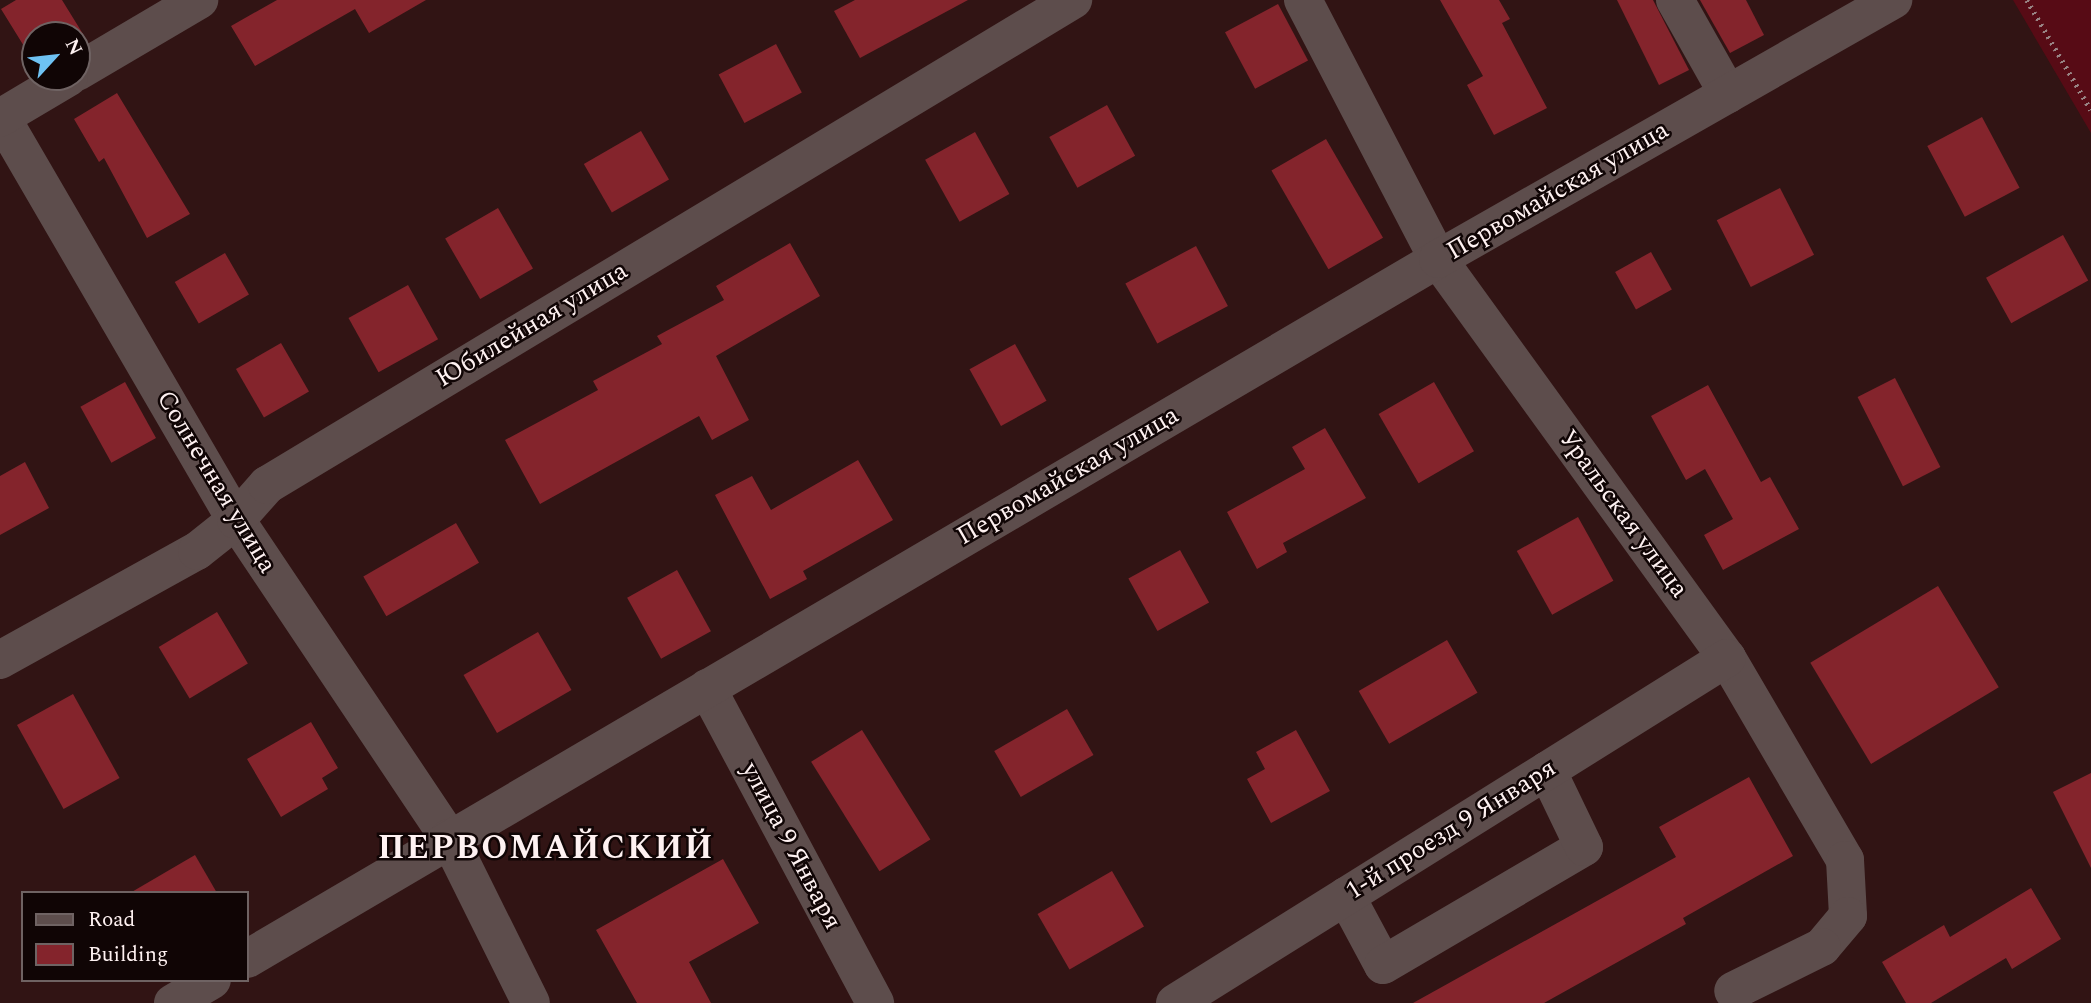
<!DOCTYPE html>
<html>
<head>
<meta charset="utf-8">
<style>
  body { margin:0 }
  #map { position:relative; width:2091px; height:1003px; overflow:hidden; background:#311414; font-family:Spectral,serif }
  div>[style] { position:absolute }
  .green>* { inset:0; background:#570b15 }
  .building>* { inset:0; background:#84242c; transform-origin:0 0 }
  .path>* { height:4.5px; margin-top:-2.25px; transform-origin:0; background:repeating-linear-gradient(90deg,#988484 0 2px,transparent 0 7px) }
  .minor>* { height:38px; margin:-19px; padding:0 19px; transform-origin:19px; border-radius:19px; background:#5d4d4c }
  span { translate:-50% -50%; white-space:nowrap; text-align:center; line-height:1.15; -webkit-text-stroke:5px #100505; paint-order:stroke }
  .street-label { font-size:26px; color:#fef1f1 }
  .district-label { font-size:33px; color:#fef1f1; font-weight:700; letter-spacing:2px }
  .legend { position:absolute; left:21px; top:891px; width:228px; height:91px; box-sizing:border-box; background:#100505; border:2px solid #6f6363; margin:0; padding:9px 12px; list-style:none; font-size:21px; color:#fef1f1 }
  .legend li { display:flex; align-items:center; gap:14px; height:35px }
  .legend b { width:35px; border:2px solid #6f6363 }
  .north { position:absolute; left:21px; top:21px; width:70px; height:70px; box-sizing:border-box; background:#100505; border:2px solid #6f6363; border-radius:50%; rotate:63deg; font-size:19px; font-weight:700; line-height:28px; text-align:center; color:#fef1f1 }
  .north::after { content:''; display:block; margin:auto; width:24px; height:32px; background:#6ec2f3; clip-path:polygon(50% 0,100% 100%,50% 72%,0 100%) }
</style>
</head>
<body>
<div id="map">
  <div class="green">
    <i style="clip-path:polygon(2013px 0,2091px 0,2091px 133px)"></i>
  </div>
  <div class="building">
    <i style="clip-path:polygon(16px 0,62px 0,83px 34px,35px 35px,35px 64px,1px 9px)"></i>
    <i style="clip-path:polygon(277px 0,426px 0,369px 33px,355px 9px,255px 66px,231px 26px)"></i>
    <i style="clip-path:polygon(855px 0,968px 0,860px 58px,834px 11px)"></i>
    <i style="clip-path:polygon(1440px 0,1499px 0,1510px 19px,1502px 23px,1547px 108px,1494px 135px,1467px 85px,1483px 76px)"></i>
    <i style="clip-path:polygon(1617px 0,1653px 0,1689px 70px,1659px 85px)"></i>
    <i style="clip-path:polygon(1700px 0,1746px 0,1764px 35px,1730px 53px)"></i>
    <i style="left:1278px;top:4px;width:64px;height:60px;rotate:62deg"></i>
    <i style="left:776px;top:44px;width:55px;height:65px;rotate:62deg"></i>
    <i style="clip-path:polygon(117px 93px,190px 214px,147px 238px,104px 158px,99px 162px,74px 119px)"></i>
    <i style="left:1107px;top:105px;width:58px;height:66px;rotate:61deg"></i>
    <i style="left:1982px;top:117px;width:80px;height:62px;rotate:62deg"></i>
    <i style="left:641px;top:131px;width:56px;height:66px;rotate:60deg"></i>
    <i style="left:975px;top:132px;width:71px;height:57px;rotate:61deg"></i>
    <i style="left:1326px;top:139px;width:114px;height:63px;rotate:60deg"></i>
    <i style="left:1780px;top:188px;width:75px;height:71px;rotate:63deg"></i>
    <i style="left:498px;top:208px;width:70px;height:61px;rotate:60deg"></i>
    <i style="left:2063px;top:235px;width:52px;height:88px;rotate:61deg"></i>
    <i style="clip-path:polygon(790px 243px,820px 296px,716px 356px,749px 420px,712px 440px,699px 416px,540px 504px,505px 440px,598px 390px,593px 381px,662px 344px,657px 336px,724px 300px,716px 286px)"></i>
    <i style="left:1196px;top:246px;width:68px;height:80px;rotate:62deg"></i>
    <i style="left:1651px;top:252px;width:43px;height:41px;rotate:61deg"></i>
    <i style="left:225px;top:253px;width:48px;height:58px;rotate:60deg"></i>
    <i style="left:408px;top:285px;width:62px;height:68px;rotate:61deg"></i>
    <i style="left:281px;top:343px;width:56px;height:52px;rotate:60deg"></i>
    <i style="left:1015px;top:344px;width:65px;height:52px;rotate:61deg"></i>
    <i style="left:1895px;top:378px;width:100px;height:42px;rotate:63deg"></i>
    <i style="left:125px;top:382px;width:64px;height:51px;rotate:61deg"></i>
    <i style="left:1434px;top:382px;width:80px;height:64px;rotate:60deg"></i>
    <i style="clip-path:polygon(1708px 385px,1761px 482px,1770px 477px,1799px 529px,1723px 570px,1704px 535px,1733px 519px,1705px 469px,1686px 480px,1651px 416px)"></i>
    <i style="clip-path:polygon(1325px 428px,1366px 498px,1283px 543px,1287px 552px,1257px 569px,1227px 512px,1305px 469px,1292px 447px)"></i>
    <i style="clip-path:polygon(858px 460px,893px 520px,803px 571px,807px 579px,770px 599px,715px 495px,752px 476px,771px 510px)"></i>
    <i style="clip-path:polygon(25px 462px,49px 508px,0 535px,0 476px)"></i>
    <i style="left:1578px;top:517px;width:73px;height:70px;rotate:61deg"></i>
    <i style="left:456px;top:523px;width:46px;height:107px;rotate:60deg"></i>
    <i style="left:1180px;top:550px;width:60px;height:59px;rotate:61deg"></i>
    <i style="left:677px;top:570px;width:70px;height:57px;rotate:61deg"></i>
    <i style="left:1938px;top:586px;width:118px;height:149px;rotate:59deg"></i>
    <i style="left:217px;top:612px;width:60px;height:68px;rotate:59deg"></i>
    <i style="left:538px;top:632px;width:67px;height:86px;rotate:60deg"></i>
    <i style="left:1447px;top:640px;width:61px;height:102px;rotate:60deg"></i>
    <i style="left:73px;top:694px;width:96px;height:64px;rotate:61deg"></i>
    <i style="left:1067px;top:709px;width:53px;height:84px;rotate:60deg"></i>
    <i style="clip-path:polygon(311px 722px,338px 768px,322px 778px,328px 789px,281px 817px,247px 759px)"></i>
    <i style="left:862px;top:730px;width:129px;height:60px;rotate:58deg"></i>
    <i style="clip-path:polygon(1296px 730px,1330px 791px,1271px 823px,1247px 779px,1265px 769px,1256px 752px)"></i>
    <i style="clip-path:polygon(2091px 773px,2091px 868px,2053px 792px)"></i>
    <i style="clip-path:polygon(1749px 777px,1793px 856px,1683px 918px,1686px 924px,1544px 1003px,1413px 1003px,1676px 857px,1659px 827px)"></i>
    <i style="clip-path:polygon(195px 855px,217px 893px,130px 893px)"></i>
    <i style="clip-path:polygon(723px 859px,759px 923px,689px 962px,711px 1003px,637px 1003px,596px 930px)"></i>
    <i style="left:1112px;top:871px;width:64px;height:86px;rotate:60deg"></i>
    <i style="clip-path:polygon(2031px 888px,2061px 939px,2012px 969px,2006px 958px,1931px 1003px,1906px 1003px,1882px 962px,1944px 925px,1950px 937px)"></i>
  </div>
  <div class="path">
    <i style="left:2027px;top:0;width:127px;rotate:59.8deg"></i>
  </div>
  <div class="minor">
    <i style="left:1303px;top:0;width:292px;rotate:62.5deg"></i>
    <i style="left:1438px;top:259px;width:493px;rotate:54.1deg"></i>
    <i style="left:1727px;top:658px;width:234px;rotate:59.7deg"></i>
    <i style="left:1845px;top:860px;width:56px;rotate:86.9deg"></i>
    <i style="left:1848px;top:916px;width:40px;rotate:130deg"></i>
    <i style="left:1822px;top:947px;width:99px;rotate:153.7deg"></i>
    <i style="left:1675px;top:0;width:108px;rotate:60.6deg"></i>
    <i style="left:77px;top:72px;width:142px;rotate:-30.5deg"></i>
    <i style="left:0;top:115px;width:469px;rotate:59.8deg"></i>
    <i style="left:236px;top:520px;width:383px;rotate:56.2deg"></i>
    <i style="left:449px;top:838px;width:184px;rotate:63.6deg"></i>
    <i style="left:0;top:118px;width:80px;rotate:-30.7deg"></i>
    <i style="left:0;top:660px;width:225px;rotate:-29deg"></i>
    <i style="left:197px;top:551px;width:50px;rotate:-38.5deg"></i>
    <i style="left:236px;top:520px;width:47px;rotate:-48.5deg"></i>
    <i style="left:267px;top:485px;width:941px;rotate:-31.04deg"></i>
    <i style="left:707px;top:688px;width:357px;rotate:61.9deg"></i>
    <i style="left:1346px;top:896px;width:78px;rotate:61.8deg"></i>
    <i style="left:1383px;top:965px;width:233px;rotate:-30.4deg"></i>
    <i style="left:1584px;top:847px;width:85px;rotate:-115.7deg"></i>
    <i style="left:247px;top:959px;width:1381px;rotate:-30.44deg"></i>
    <i style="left:1438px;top:259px;width:524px;rotate:-29.65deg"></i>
    <i style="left:173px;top:1003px;width:45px;rotate:-30.5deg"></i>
    <i style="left:1175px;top:1003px;width:651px;rotate:-32.01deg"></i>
  </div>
  <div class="street-label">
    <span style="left:1558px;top:191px;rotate:-30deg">Первомайская улица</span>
    <span style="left:532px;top:325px;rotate:-31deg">Юбилейная улица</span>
    <span style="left:1068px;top:476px;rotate:-30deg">Первомайская улица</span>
    <span style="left:216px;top:482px;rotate:59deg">Солнечная улица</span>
    <span style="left:1623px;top:514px;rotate:54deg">Уральская улица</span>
    <span style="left:1451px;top:830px;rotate:-32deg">1-й проезд 9 Января</span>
    <span style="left:791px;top:846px;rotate:62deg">улица 9 Января</span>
  </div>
  <div class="district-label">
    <span style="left:546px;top:849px">ПЕРВОМАЙСКИЙ</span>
  </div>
  <ul class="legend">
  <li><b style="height:9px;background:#5d4d4c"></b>Road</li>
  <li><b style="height:19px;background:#84242c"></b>Building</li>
  </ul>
  <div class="north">N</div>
</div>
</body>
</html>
